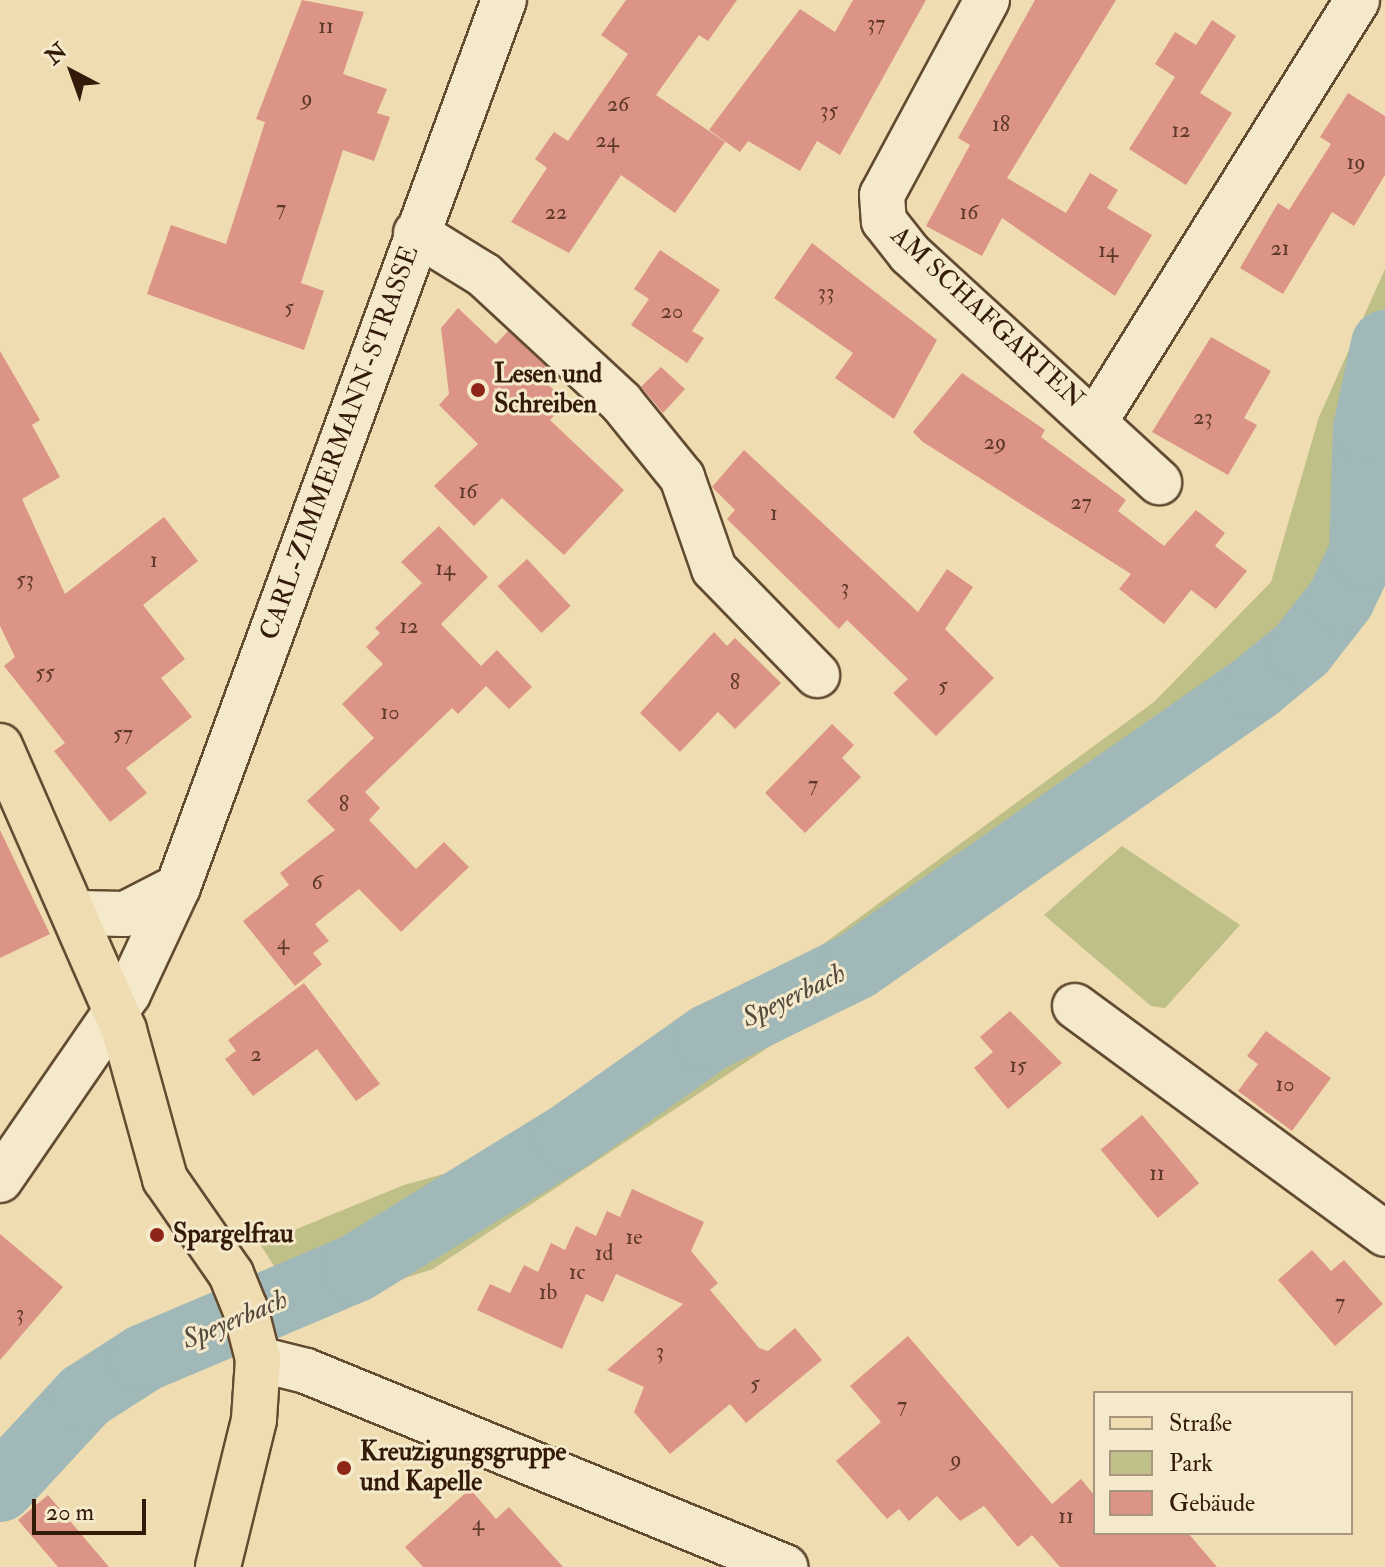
<!DOCTYPE html>
<html>
<head>
<meta charset="utf-8">
<style>
  body { margin:0 }
  #map { position:relative; width:1385px; height:1567px; overflow:hidden; background:#efddb1; font-family:"IM FELL Double Pica",serif }
  div>[style] { position:absolute }
  .green>* { inset:0; background:#bfbf88 }
  .river>* { height:68px; margin:-34px; padding:0 34px; transform-origin:34px; border-radius:34px; background:#a0b8b8 }
  .building>* { inset:0; background:#dc9486; transform-origin:0 0 }
  .roads { filter:drop-shadow(2px 0 #634b32) drop-shadow(-2px 0 #634b32) drop-shadow(0 2px #634b32) drop-shadow(0 -2px #634b32) }
  .minor>* { height:44px; margin:-22px; padding:0 22px; transform-origin:22px; border-radius:22px; background:#f5e9cc }
  .major>* { height:44px; margin:-22px; padding:0 22px; transform-origin:22px; border-radius:22px; background:#efddb1 }
  .dots>* { width:22px; height:22px; translate:-50% -50%; box-sizing:border-box; border:4px solid #f5e9cc; border-radius:50% }
  span { translate:-50% -50%; white-space:nowrap; text-align:center; line-height:1.15; -webkit-text-stroke:6px #f5e9cc; paint-order:stroke }
  .number-label { font-size:22px; color:#5e3828 }
  .number-label span { -webkit-text-stroke-width:0 }
  .street-label { font-size:26px; color:#341a08 }
  .poi-label { font-size:26px; color:#341a08; font-weight:700 }
  .left { translate:0 -50%; text-align:left }
  .water-label { font-size:28px; color:#54493d; font-style:italic }
  .legend { position:absolute; left:1093px; top:1391px; width:260px; height:144px; box-sizing:border-box; background:#f5e9cc; border:2px solid #a8967e; margin:0; padding:10px 14px; list-style:none; font-size:24px; color:#341a08 }
  .legend li { display:flex; align-items:center; gap:16px; height:40px }
  .legend b { width:40px; border:2px solid #a8967e }
  .north { position:absolute; left:32px; top:32px; width:80px; height:80px; -webkit-text-stroke:6px #f5e9cc; paint-order:stroke; rotate:319deg; font-size:22px; font-weight:700; line-height:32px; text-align:center; color:#341a08 }
  .north::after { content:''; display:block; margin:auto; width:28px; height:36px; background:#341a08; clip-path:polygon(50% 0,100% 100%,50% 72%,0 100%) }
  .scale { position:absolute; left:32px; top:1499px; width:114px; height:36px; box-sizing:border-box; border:4px solid #341a08; border-top:0; padding-left:10px; font-size:24px; line-height:28px; white-space:nowrap; color:#341a08; -webkit-text-stroke:6px #f5e9cc; paint-order:stroke }
</style>
</head>
<body>
<div id="map">
  <div class="green">
    <i style="clip-path:polygon(1385px 269px,1385px 562px,1325px 656px,1232px 741px,433px 1269px,303px 1311px,260px 1244px,404px 1185px,490px 1161px,671px 1031px,785px 972px,1154px 702px,1271px 582px,1319px 417px)"></i>
    <i style="clip-path:polygon(1122px 846px,1240px 925px,1165px 1008px,1151px 1006px,1044px 915px)"></i>
  </div>
  <div class="river">
    <i style="left:0;top:1488px;width:125px;rotate:-47.3deg"></i>
    <i style="left:85px;top:1396px;width:70px;rotate:-32.8deg"></i>
    <i style="left:144px;top:1358px;width:230px;rotate:-23deg"></i>
    <i style="left:356px;top:1268px;width:250px;rotate:-31.6deg"></i>
    <i style="left:569px;top:1137px;width:171px;rotate:-35.3deg"></i>
    <i style="left:709px;top:1038px;width:164px;rotate:-26.1deg"></i>
    <i style="left:856px;top:966px;width:489px;rotate:-34.9deg"></i>
    <i style="left:1257px;top:686px;width:58px;rotate:-39.4deg"></i>
    <i style="left:1302px;top:649px;width:63px;rotate:-52deg"></i>
    <i style="left:1341px;top:599px;width:51px;rotate:-64.4deg"></i>
    <i style="left:1363px;top:553px;width:124px;rotate:-88.2deg"></i>
    <i style="left:1367px;top:429px;width:87px;rotate:-78deg"></i>
  </div>
  <div class="building">
    <i style="clip-path:polygon(302px 0,364px 12px,343px 74px,387px 89px,377px 113px,390px 117px,374px 161px,343px 150px,301px 283px,324px 291px,304px 350px,147px 294px,171px 225px,226px 244px,265px 122px,256px 119px)"></i>
    <i style="clip-path:polygon(626px 0,737px 0,708px 41px,699px 35px,656px 95px,725px 142px,675px 213px,621px 175px,569px 253px,511px 222px,547px 168px,535px 159px,554px 132px,568px 141px,628px 54px,601px 35px)"></i>
    <i style="clip-path:polygon(853px 0,926px 0,840px 155px,817px 141px,800px 171px,748px 141px,740px 152px,709px 130px,800px 9px,835px 32px)"></i>
    <i style="clip-path:polygon(1035px 0,1116px 0,1007px 178px,1066px 213px,1090px 173px,1118px 190px,1107px 208px,1152px 235px,1115px 296px,1002px 218px,982px 256px,926px 226px,970px 145px,958px 138px)"></i>
    <i style="clip-path:polygon(1212px 20px,1236px 36px,1200px 93px,1232px 113px,1186px 185px,1129px 149px,1175px 77px,1155px 64px,1175px 32px,1196px 45px)"></i>
    <i style="clip-path:polygon(1348px 93px,1385px 116px,1385px 175px,1354px 226px,1332px 212px,1283px 294px,1240px 268px,1278px 203px,1289px 210px,1331px 144px,1320px 137px)"></i>
    <i style="clip-path:polygon(812px 243px,937px 340px,894px 419px,835px 378px,853px 353px,774px 298px)"></i>
    <i style="clip-path:polygon(660px 250px,720px 290px,692px 331px,704px 338px,687px 363px,631px 325px,649px 299px,634px 289px)"></i>
    <i style="clip-path:polygon(458px 308px,496px 344px,508px 331px,547px 367px,539px 376px,567px 402px,550px 420px,624px 490px,564px 555px,502px 498px,474px 526px,434px 486px,478px 444px,439px 405px,449px 394px,441px 328px)"></i>
    <i style="clip-path:polygon(1211px 337px,1271px 371px,1244px 418px,1257px 425px,1228px 475px,1152px 432px)"></i>
    <i style="clip-path:polygon(0 351px,40px 420px,32px 425px,60px 477px,22px 499px,65px 594px,164px 517px,198px 561px,143px 605px,185px 659px,161px 678px,192px 717px,126px 768px,147px 793px,110px 822px,54px 751px,65px 743px,4px 666px,15px 657px,0 626px)"></i>
    <i style="clip-path:polygon(661px 367px,685px 389px,663px 413px,641px 387px)"></i>
    <i style="clip-path:polygon(962px 373px,1045px 430px,1041px 437px,1126px 500px,1118px 511px,1164px 546px,1196px 510px,1225px 533px,1215px 546px,1247px 571px,1216px 609px,1191px 590px,1164px 624px,1119px 589px,1131px 574px,923px 442px,913px 432px)"></i>
    <i style="clip-path:polygon(744px 450px,918px 612px,947px 569px,973px 587px,945px 629px,994px 678px,936px 736px,893px 693px,908px 679px,847px 620px,839px 629px,727px 519px,735px 510px,712px 487px)"></i>
    <i style="clip-path:polygon(439px 526px,488px 577px,441px 624px,481px 666px,497px 650px,532px 687px,509px 709px,486px 686px,458px 714px,452px 708px,365px 792px,380px 808px,369px 820px,416px 869px,444px 842px,469px 867px,401px 932px,359px 889px,315px 924px,329px 941px,313px 953px,322px 964px,295px 986px,243px 921px,289px 885px,280px 873px,335px 830px,307px 801px,374px 738px,342px 704px,383px 664px,366px 647px,380px 633px,375px 628px,422px 583px,401px 562px)"></i>
    <i style="left:527px;top:559px;width:64px;height:40px;rotate:47deg"></i>
    <i style="clip-path:polygon(714px 632px,727px 646px,735px 638px,781px 683px,735px 729px,718px 712px,680px 752px,640px 713px)"></i>
    <i style="clip-path:polygon(832px 724px,854px 745px,842px 758px,861px 777px,805px 833px,765px 793px)"></i>
    <i style="clip-path:polygon(0 830px,50px 934px,0 958px)"></i>
    <i style="clip-path:polygon(304px 983px,380px 1084px,356px 1101px,317px 1049px,253px 1096px,225px 1059px,236px 1051px,228px 1040px)"></i>
    <i style="clip-path:polygon(1010px 1011px,1062px 1063px,1008px 1109px,974px 1068px,993px 1052px,980px 1037px)"></i>
    <i style="clip-path:polygon(1266px 1031px,1331px 1078px,1292px 1131px,1238px 1091px,1258px 1064px,1247px 1056px)"></i>
    <i style="left:1142px;top:1115px;width:89px;height:54px;rotate:50deg"></i>
    <i style="clip-path:polygon(632px 1189px,704px 1222px,691px 1251px,718px 1283px,710px 1290px,759px 1348px,768px 1351px,795px 1328px,822px 1360px,746px 1423px,730px 1404px,670px 1454px,634px 1412px,644px 1387px,607px 1370px,683px 1304px,616px 1274px,603px 1302px,586px 1294px,562px 1349px,477px 1310px,490px 1284px,510px 1293px,524px 1265px,538px 1272px,551px 1243px,565px 1250px,576px 1226px,596px 1236px,607px 1211px,620px 1217px)"></i>
    <i style="clip-path:polygon(0 1234px,63px 1287px,0 1360px)"></i>
    <i style="clip-path:polygon(1312px 1250px,1331px 1271px,1344px 1260px,1383px 1304px,1335px 1346px,1278px 1280px)"></i>
    <i style="clip-path:polygon(908px 1336px,1052px 1504px,1081px 1479px,1095px 1496px,1095px 1533px,1188px 1533px,1217px 1567px,1060px 1567px,1032px 1535px,1018px 1547px,984px 1506px,960px 1521px,937px 1496px,909px 1521px,899px 1509px,887px 1519px,836px 1461px,881px 1422px,850px 1386px)"></i>
    <i style="clip-path:polygon(470px 1489px,496px 1519px,509px 1507px,563px 1567px,423px 1567px,405px 1547px)"></i>
    <i style="clip-path:polygon(48px 1495px,109px 1567px,58px 1567px,18px 1520px)"></i>
  </div>
  <div class="roads">
    <div class="minor">
      <i style="left:987px;top:0;width:221px;rotate:118.3deg"></i>
      <i style="left:882px;top:195px;width:26px;rotate:86deg"></i>
      <i style="left:884px;top:221px;width:42px;rotate:51.8deg"></i>
      <i style="left:910px;top:254px;width:338px;rotate:42.5deg"></i>
      <i style="left:416px;top:233px;width:80px;rotate:31.7deg"></i>
      <i style="left:484px;top:275px;width:187px;rotate:42.8deg"></i>
      <i style="left:621px;top:402px;width:97px;rotate:50.9deg"></i>
      <i style="left:682px;top:477px;width:97px;rotate:70.8deg"></i>
      <i style="left:714px;top:569px;width:148px;rotate:45.8deg"></i>
      <i style="left:1096px;top:420px;width:494px;rotate:-58.1deg"></i>
      <i style="left:77px;top:913px;width:48px;rotate:1.2deg"></i>
      <i style="left:125px;top:914px;width:59px;rotate:-27deg"></i>
      <i style="left:1075px;top:1006px;width:385px;rotate:36.3deg"></i>
      <i style="left:0;top:1180px;width:226px;rotate:-55.5deg"></i>
      <i style="left:128px;top:994px;width:118px;rotate:-65deg"></i>
      <i style="left:178px;top:887px;width:945px;rotate:-69.82deg"></i>
      <i style="left:258px;top:1359px;width:49px;rotate:14deg"></i>
      <i style="left:306px;top:1371px;width:518px;rotate:22.25deg"></i>
    </div>
    <div class="major">
      <i style="left:0;top:746px;width:310px;rotate:66.4deg"></i>
      <i style="left:124px;top:1030px;width:155px;rotate:74.6deg"></i>
      <i style="left:165px;top:1179px;width:116px;rotate:55.2deg"></i>
      <i style="left:231px;top:1274px;width:37px;rotate:68deg"></i>
      <i style="left:245px;top:1308px;width:53px;rotate:75.7deg"></i>
      <i style="left:258px;top:1359px;width:61px;rotate:93.8deg"></i>
      <i style="left:254px;top:1420px;width:151px;rotate:103.8deg"></i>
    </div>
  </div>
  <div class="dots">
    <i style="left:478px;top:390px;background:#8f2418"></i>
    <i style="left:157px;top:1235px;background:#8f2418"></i>
    <i style="left:344px;top:1468px;background:#8f2418"></i>
  </div>
  <div class="number-label">
    <span style="left:876px;top:24px">37</span>
    <span style="left:326px;top:27px">11</span>
    <span style="left:307px;top:99px">9</span>
    <span style="left:618px;top:105px">26</span>
    <span style="left:829px;top:111px">35</span>
    <span style="left:1001px;top:125px">18</span>
    <span style="left:1181px;top:131px">12</span>
    <span style="left:607px;top:141px">24</span>
    <span style="left:1356px;top:163px">19</span>
    <span style="left:281px;top:209px">7</span>
    <span style="left:556px;top:213px">22</span>
    <span style="left:969px;top:213px">16</span>
    <span style="left:1280px;top:249px">21</span>
    <span style="left:1108px;top:251px">14</span>
    <span style="left:826px;top:293px">33</span>
    <span style="left:289px;top:308px">5</span>
    <span style="left:672px;top:312px">20</span>
    <span style="left:1203px;top:418px">23</span>
    <span style="left:995px;top:443px">29</span>
    <span style="left:468px;top:492px">16</span>
    <span style="left:1081px;top:503px">27</span>
    <span style="left:774px;top:514px">1</span>
    <span style="left:154px;top:561px">1</span>
    <span style="left:445px;top:569px">14</span>
    <span style="left:25px;top:580px">53</span>
    <span style="left:845px;top:588px">3</span>
    <span style="left:409px;top:627px">12</span>
    <span style="left:45px;top:673px">55</span>
    <span style="left:735px;top:683px">8</span>
    <span style="left:943px;top:686px">5</span>
    <span style="left:390px;top:713px">10</span>
    <span style="left:123px;top:734px">57</span>
    <span style="left:813px;top:785px">7</span>
    <span style="left:344px;top:805px">8</span>
    <span style="left:317px;top:883px">6</span>
    <span style="left:283px;top:943px">4</span>
    <span style="left:256px;top:1055px">2</span>
    <span style="left:1018px;top:1066px">15</span>
    <span style="left:1285px;top:1085px">10</span>
    <span style="left:1157px;top:1174px">11</span>
    <span style="left:634px;top:1238px">1e</span>
    <span style="left:604px;top:1254px">1d</span>
    <span style="left:577px;top:1273px">1c</span>
    <span style="left:548px;top:1293px">1b</span>
    <span style="left:1340px;top:1303px">7</span>
    <span style="left:20px;top:1314px">3</span>
    <span style="left:660px;top:1352px">3</span>
    <span style="left:755px;top:1384px">5</span>
    <span style="left:902px;top:1406px">7</span>
    <span style="left:956px;top:1460px">9</span>
    <span style="left:1066px;top:1517px">11</span>
    <span style="left:478px;top:1524px">4</span>
  </div>
  <div class="street-label">
    <span style="left:987px;top:318px;rotate:43deg">AM SCHAFGARTEN</span>
    <span style="left:340px;top:443px;rotate:-70deg">CARL-ZIMMERMANN-STRASSE</span>
  </div>
  <div class="poi-label">
    <span class="left" style="left:494px;top:390px">Lesen und<br>Schreiben</span>
    <span class="left" style="left:173px;top:1235px">Spargelfrau</span>
    <span class="left" style="left:360px;top:1468px">Kreuzigungsgruppe<br>und Kapelle</span>
  </div>
  <div class="water-label">
    <span style="left:794px;top:996px;rotate:-26deg">Speyerbach</span>
    <span style="left:235px;top:1320px;rotate:-23deg">Speyerbach</span>
  </div>
  <ul class="legend">
  <li><b style="height:10px;background:#efddb1"></b>Straße</li>
  <li><b style="height:22px;background:#bfbf88"></b>Park</li>
  <li><b style="height:22px;background:#dc9486"></b>Gebäude</li>
  </ul>
  <div class="north">N</div>
  <div class="scale">20 m</div>
</div>
</body>
</html>
